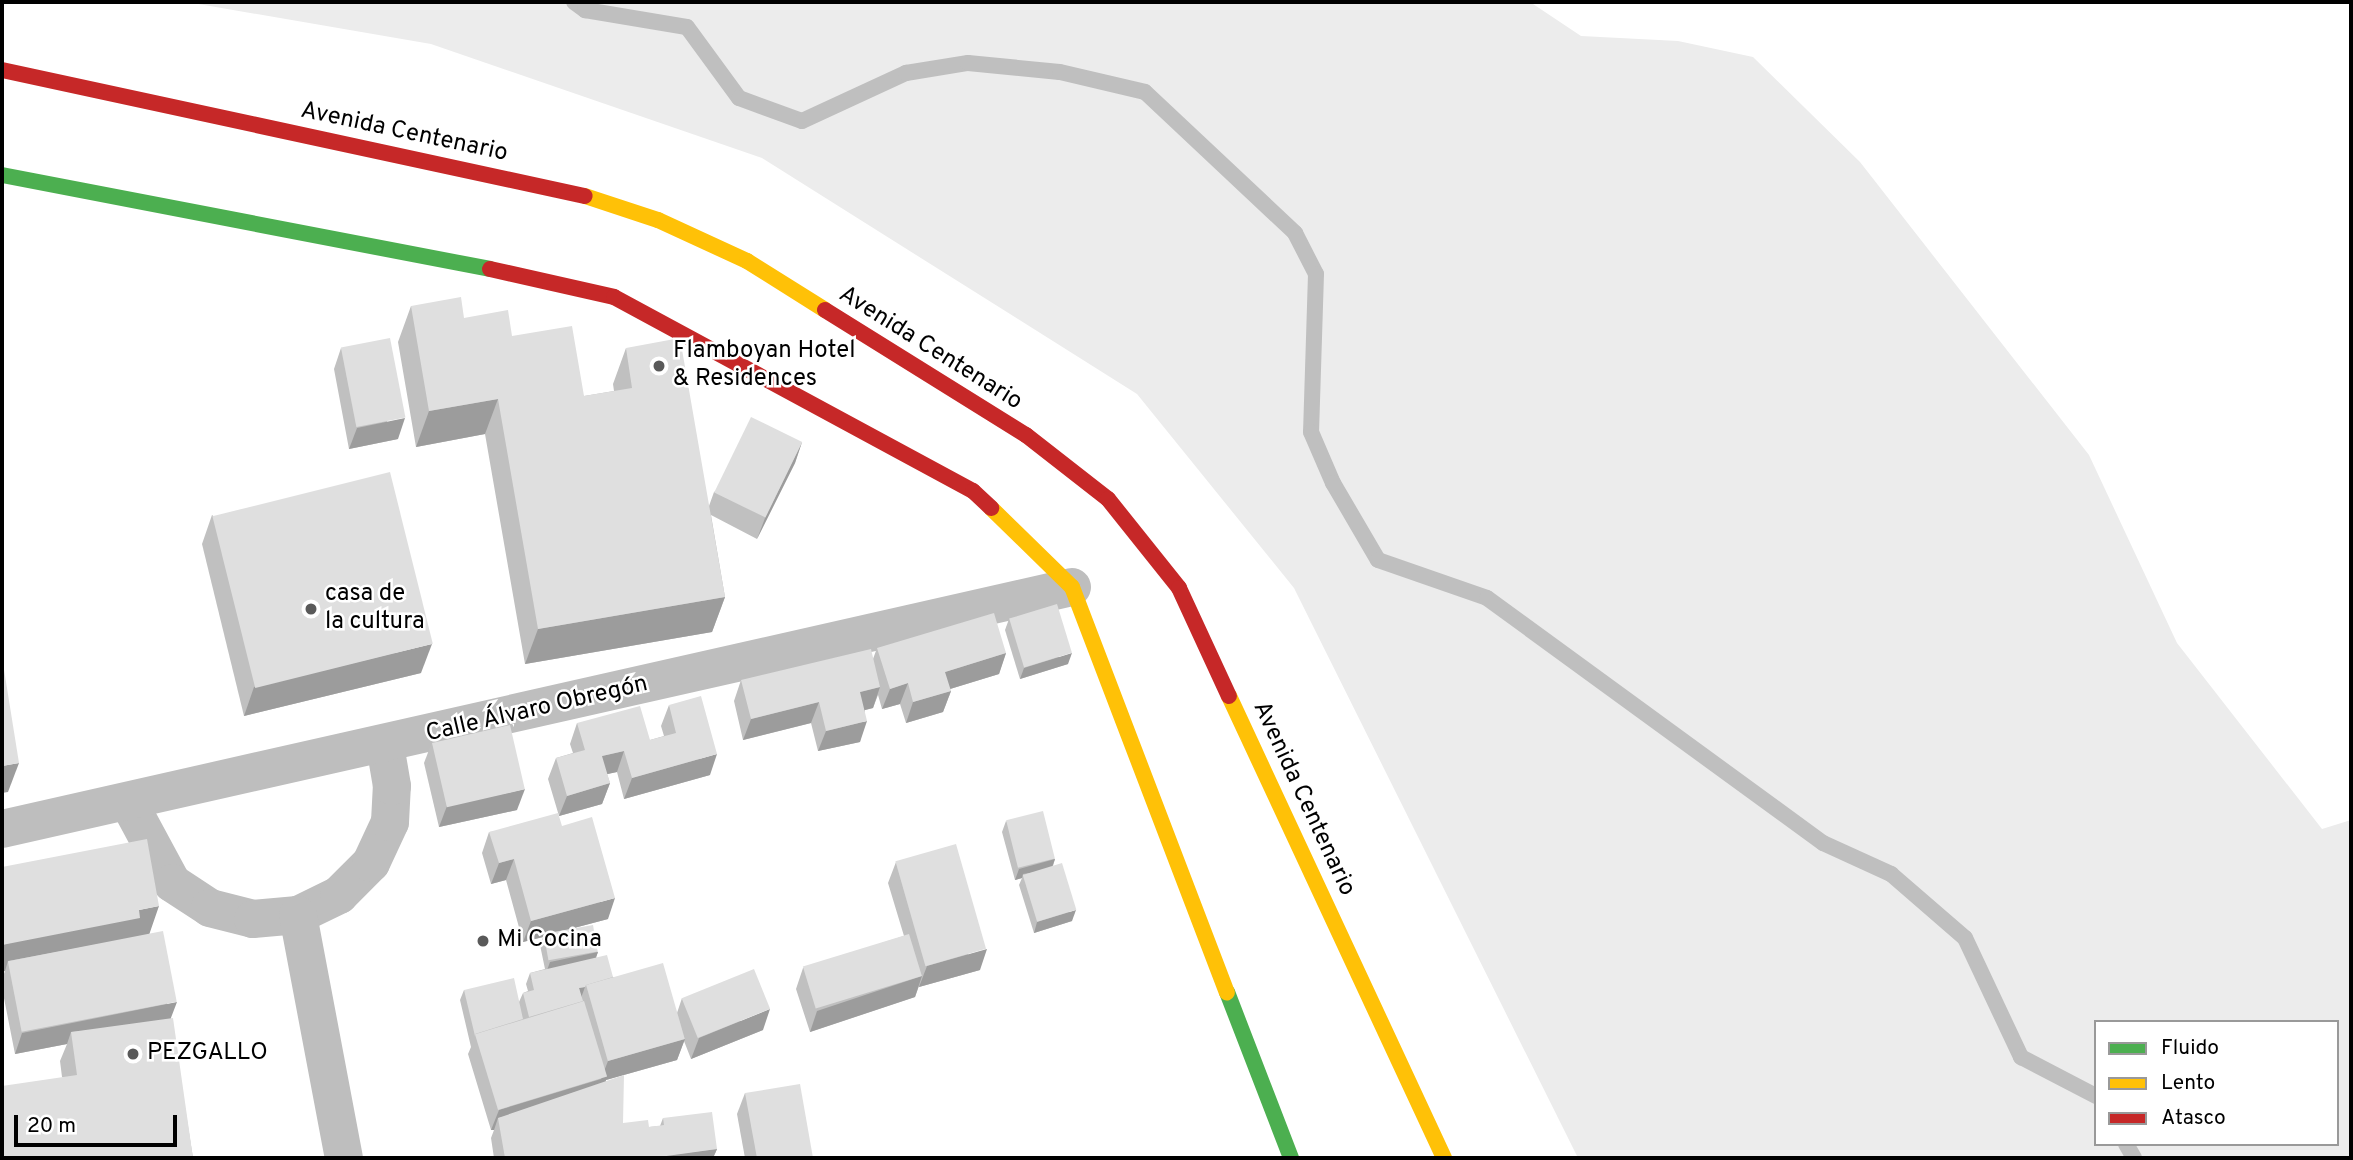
<!DOCTYPE html>
<html>
<head>
<meta charset="utf-8">
<style>
  body { margin:0 }
  #map { position:relative; width:2353px; height:1160px; overflow:hidden; background:#fff; font-family:Overpass,sans-serif }
  div>[style] { position:absolute }
  .green>* { inset:0; background:#ececec }
  .stream>* { height:16px; margin:-8px; padding:0 8px; transform-origin:8px; border-radius:8px; background:#bfbfbf }
  .street>* { height:38px; margin:-19px; padding:0 19px; transform-origin:19px; border-radius:19px; background:#bebebe }
  .fast>* { height:16px; margin:-8px; padding:0 8px; transform-origin:8px; border-radius:8px; background:#4caf50 }
  .slow>* { height:16px; margin:-8px; padding:0 8px; transform-origin:8px; border-radius:8px; background:#ffc107 }
  .jam>* { height:16px; margin:-8px; padding:0 8px; transform-origin:8px; border-radius:8px; background:#c62828 }
  .wall>* { inset:0; background:#c0c0c0 }
  .shaded-wall>* { inset:0; background:#9c9c9c }
  .building>* { inset:0; background:#dfdfdf; transform-origin:0 0 }
  .dots>* { width:19px; height:19px; translate:-50% -50%; box-sizing:border-box; border:4px solid #fff; border-radius:50% }
  span { translate:-50% -50%; white-space:nowrap; text-align:center; line-height:1.15; -webkit-text-stroke:5px #fff; paint-order:stroke }
  .street-label { font-size:24px; color:#000 }
  .poi-label { font-size:24px; color:#000 }
  .left { translate:0 -50%; text-align:left }
  .frame { position:absolute; inset:0; border:4px solid #000; pointer-events:none }
  .legend { position:absolute; left:2094px; top:1020px; width:245px; height:126px; box-sizing:border-box; background:#fff; border:2px solid #999; margin:0; padding:9px 12px; list-style:none; font-size:21px; color:#000 }
  .legend li { display:flex; align-items:center; gap:14px; height:35px }
  .legend b { width:35px; border:2px solid #999 }
  .scale { position:absolute; left:14px; top:1115px; width:163px; height:32px; box-sizing:border-box; border:4px solid #000; border-top:0; padding-left:9px; font-size:21px; line-height:24px; white-space:nowrap; color:#000; -webkit-text-stroke:5px #fff; paint-order:stroke }
</style>
</head>
<body>
<div id="map">
  <div class="green">
    <i style="clip-path:polygon(evenodd,187px 2px,1530px 2px,1581px 36px,1678px 41px,1753px 57px,1860px 162px,2089px 455px,2177px 643px,2322px 829px,2351px 820px,2351px 1158px,1578px 1158px,1294px 588px,1137px 394px,762px 158px,431px 44px,187px 2px,2096px 1022px,2337px 1022px,2337px 1144px,2096px 1144px,2096px 1022px)"></i>
  </div>
  <div class="stream">
    <i style="left:574px;top:2px;width:14px;rotate:36deg"></i>
    <i style="left:585px;top:10px;width:103px;rotate:9.5deg"></i>
    <i style="left:687px;top:27px;width:88px;rotate:53.8deg"></i>
    <i style="left:739px;top:98px;width:67px;rotate:20.1deg"></i>
    <i style="left:802px;top:121px;width:115px;rotate:-24.8deg"></i>
    <i style="left:906px;top:73px;width:63px;rotate:-9.2deg"></i>
    <i style="left:968px;top:63px;width:92px;rotate:5.6deg"></i>
    <i style="left:1060px;top:72px;width:87px;rotate:13.2deg"></i>
    <i style="left:1145px;top:92px;width:206px;rotate:43.2deg"></i>
    <i style="left:1295px;top:233px;width:46px;rotate:62.9deg"></i>
    <i style="left:1316px;top:274px;width:158px;rotate:91.8deg"></i>
    <i style="left:1311px;top:432px;width:56px;rotate:66.7deg"></i>
    <i style="left:1333px;top:483px;width:89px;rotate:59.7deg"></i>
    <i style="left:1378px;top:560px;width:115px;rotate:19.2deg"></i>
    <i style="left:1487px;top:598px;width:416px;rotate:36.1deg"></i>
    <i style="left:1823px;top:843px;width:75px;rotate:24.5deg"></i>
    <i style="left:1891px;top:874px;width:98px;rotate:40.9deg"></i>
    <i style="left:1965px;top:938px;width:132px;rotate:64.8deg"></i>
    <i style="left:2021px;top:1057px;width:85px;rotate:27.5deg"></i>
    <i style="left:2126px;top:1144px;width:16px;rotate:60deg"></i>
  </div>
  <div class="street">
    <i style="left:129px;top:803px;width:91px;rotate:61.7deg"></i>
    <i style="left:172px;top:883px;width:45px;rotate:33.3deg"></i>
    <i style="left:210px;top:908px;width:44px;rotate:14.3deg"></i>
    <i style="left:253px;top:919px;width:45px;rotate:-5.1deg"></i>
    <i style="left:298px;top:915px;width:46px;rotate:-26deg"></i>
    <i style="left:339px;top:895px;width:45px;rotate:-45deg"></i>
    <i style="left:371px;top:863px;width:45px;rotate:-65.1deg"></i>
    <i style="left:390px;top:822px;width:36px;rotate:-87deg"></i>
    <i style="left:392px;top:786px;width:42px;rotate:-99.7deg"></i>
    <i style="left:2px;top:829px;width:1097px;rotate:-12.74deg"></i>
    <i style="left:298px;top:915px;width:247px;rotate:79.3deg"></i>
  </div>
  <div class="fast">
    <i style="left:2px;top:175px;width:497px;rotate:10.9deg"></i>
    <i style="left:1227px;top:992px;width:178px;rotate:68.9deg"></i>
  </div>
  <div class="slow">
    <i style="left:585px;top:196px;width:77px;rotate:18.2deg"></i>
    <i style="left:658px;top:220px;width:98px;rotate:24.7deg"></i>
    <i style="left:747px;top:261px;width:92px;rotate:32.1deg"></i>
    <i style="left:991px;top:508px;width:113px;rotate:44.3deg"></i>
    <i style="left:1072px;top:587px;width:434px;rotate:69.1deg"></i>
    <i style="left:1229px;top:696px;width:510px;rotate:65.04deg"></i>
  </div>
  <div class="jam">
    <i style="left:2px;top:70px;width:596px;rotate:12.2deg"></i>
    <i style="left:490px;top:269px;width:127px;rotate:12.7deg"></i>
    <i style="left:614px;top:297px;width:408px;rotate:28.4deg"></i>
    <i style="left:973px;top:491px;width:25px;rotate:43deg"></i>
    <i style="left:825px;top:310px;width:237px;rotate:31.9deg"></i>
    <i style="left:1026px;top:435px;width:104px;rotate:38deg"></i>
    <i style="left:1108px;top:499px;width:114px;rotate:51.4deg"></i>
    <i style="left:1179px;top:588px;width:119px;rotate:65.2deg"></i>
  </div>
  <div class="wall">
    <i style="clip-path:polygon(411px 306px,464px 318px,512px 336px,584px 396px,614px 391px,613px 384px,626px 348px,709px 506px,714px 492px,802px 442px,795px 463px,757px 539px,711px 515px,725px 597px,712px 632px,525px 664px,485px 434px,416px 447px,398px 342px)"></i>
    <i style="clip-path:polygon(341px 348px,398px 439px,349px 449px,334px 369px)"></i>
    <i style="clip-path:polygon(212px 515px,421px 673px,244px 716px,202px 544px)"></i>
    <i style="clip-path:polygon(1009px 619px,1068px 664px,1020px 679px,1005px 630px)"></i>
    <i style="clip-path:polygon(877px 648px,1006px 653px,999px 674px,950px 689px,951px 691px,943px 712px,906px 723px,900px 704px,882px 709px,878px 695px,873px 708px,865px 710px,860px 742px,818px 751px,811px 723px,743px 740px,734px 701px,741px 680px,873px 659px)"></i>
    <i style="clip-path:polygon(669px 705px,710px 775px,624px 799px,617px 772px,607px 774px,610px 783px,602px 804px,559px 816px,548px 779px,556px 758px,573px 753px,570px 744px,577px 723px,650px 740px,664px 736px,661px 726px)"></i>
    <i style="clip-path:polygon(432px 742px,517px 810px,439px 827px,424px 763px)"></i>
    <i style="clip-path:polygon(1006px 821px,1055px 859px,1053px 866px,1072px 921px,1034px 933px,1019px 885px,1022px 878px,1015px 880px,1002px 832px)"></i>
    <i style="clip-path:polygon(562px 826px,608px 919px,570px 929px,598px 952px,596px 957px,613px 977px,677px 1013px,682px 998px,763px 1030px,691px 1059px,684px 1041px,677px 1060px,606px 1080px,606px 1082px,623px 1123px,649px 1127px,660px 1126px,663px 1118px,717px 1149px,713px 1158px,494px 1158px,491px 1138px,494px 1130px,491px 1130px,468px 1054px,471px 1047px,460px 1000px,464px 990px,519px 1002px,523px 993px,528px 991px,526px 984px,530px 973px,545px 969px,540px 945px,543px 937px,523px 942px,506px 880px,491px 884px,482px 853px,489px 832px)"></i>
    <i style="clip-path:polygon(896px 862px,980px 970px,919px 987px,919px 986px,915px 997px,810px 1032px,796px 989px,803px 968px,904px 936px,888px 883px)"></i>
    <i style="clip-path:polygon(2px 867px,149px 933px,171px 1018px,193px 1158px,62px 1077px,60px 1061px,67px 1044px,15px 1054px,2px 988px,2px 979px,5px 971px)"></i>
    <i style="clip-path:polygon(745px 1093px,813px 1158px,745px 1158px,737px 1114px)"></i>
  </div>
  <div class="shaded-wall">
    <i style="clip-path:polygon(498px 399px,485px 434px,416px 447px,429px 411px)"></i>
    <i style="clip-path:polygon(405px 418px,398px 439px,349px 449px,357px 428px)"></i>
    <i style="clip-path:polygon(802px 442px,795px 463px,757px 539px,765px 518px)"></i>
    <i style="clip-path:polygon(725px 597px,712px 632px,525px 664px,538px 629px)"></i>
    <i style="clip-path:polygon(432px 644px,421px 673px,244px 716px,254px 687px)"></i>
    <i style="clip-path:polygon(1006px 653px,999px 674px,937px 693px,945px 672px)"></i>
    <i style="clip-path:polygon(1072px 653px,1068px 664px,1020px 679px,1024px 668px)"></i>
    <i style="clip-path:polygon(908px 683px,900px 704px,882px 709px,890px 689px)"></i>
    <i style="clip-path:polygon(880px 687px,873px 708px,853px 713px,860px 692px)"></i>
    <i style="clip-path:polygon(951px 691px,943px 712px,906px 723px,913px 702px)"></i>
    <i style="clip-path:polygon(819px 702px,811px 723px,743px 740px,751px 719px)"></i>
    <i style="clip-path:polygon(867px 721px,860px 742px,818px 751px,826px 731px)"></i>
    <i style="clip-path:polygon(624px 751px,617px 772px,594px 777px,602px 756px)"></i>
    <i style="clip-path:polygon(717px 754px,710px 775px,624px 799px,632px 778px)"></i>
    <i style="clip-path:polygon(19px 763px,8px 792px,2px 793px,2px 766px)"></i>
    <i style="clip-path:polygon(610px 783px,602px 804px,559px 816px,567px 796px)"></i>
    <i style="clip-path:polygon(525px 789px,517px 810px,439px 827px,447px 806px)"></i>
    <i style="clip-path:polygon(514px 859px,506px 880px,491px 884px,499px 863px)"></i>
    <i style="clip-path:polygon(1055px 859px,1051px 870px,1023px 874px,1022px 878px,1015px 880px,1019px 869px)"></i>
    <i style="clip-path:polygon(615px 898px,608px 919px,544px 936px,544px 934px,543px 937px,523px 942px,531px 921px)"></i>
    <i style="clip-path:polygon(159px 906px,149px 935px,8px 961px,5px 971px,2px 972px,2px 945px,139px 910px)"></i>
    <i style="clip-path:polygon(1076px 910px,1072px 921px,1034px 933px,1037px 922px)"></i>
    <i style="clip-path:polygon(987px 949px,980px 970px,919px 987px,927px 966px)"></i>
    <i style="clip-path:polygon(598px 952px,594px 963px,546px 973px,550px 962px)"></i>
    <i style="clip-path:polygon(922px 976px,915px 997px,810px 1032px,817px 1011px)"></i>
    <i style="clip-path:polygon(585px 987px,581px 998px,579px 988px)"></i>
    <i style="clip-path:polygon(177px 1002px,169px 1023px,71px 1032px,67px 1044px,15px 1054px,22px 1033px)"></i>
    <i style="clip-path:polygon(770px 1009px,763px 1030px,691px 1059px,699px 1038px)"></i>
    <i style="clip-path:polygon(685px 1039px,677px 1060px,606px 1080px,600px 1098px,498px 1118px,494px 1130px,491px 1130px,499px 1110px,601px 1079px,608px 1061px)"></i>
    <i style="clip-path:polygon(717px 1149px,713px 1158px,652px 1158px,652px 1157px)"></i>
  </div>
  <div class="building">
    <i style="clip-path:polygon(461px 297px,464px 318px,508px 310px,512px 336px,572px 326px,584px 396px,632px 388px,626px 348px,680px 338px,725px 597px,538px 629px,498px 399px,429px 411px,411px 306px)"></i>
    <i style="left:390px;top:338px;width:81px;height:50px;rotate:79deg"></i>
    <i style="left:751px;top:417px;width:57px;height:84px;rotate:26deg"></i>
    <i style="left:390px;top:472px;width:177px;height:183px;rotate:76deg"></i>
    <i style="left:1057px;top:604px;width:51px;height:50px;rotate:73deg"></i>
    <i style="clip-path:polygon(994px 613px,1006px 653px,945px 672px,951px 691px,913px 702px,908px 683px,890px 689px,877px 648px)"></i>
    <i style="clip-path:polygon(871px 649px,880px 687px,860px 692px,867px 721px,826px 731px,819px 702px,751px 719px,741px 680px)"></i>
    <i style="clip-path:polygon(2px 657px,19px 763px,2px 766px)"></i>
    <i style="clip-path:polygon(701px 696px,717px 754px,632px 778px,624px 751px,602px 756px,610px 783px,567px 796px,556px 758px,585px 750px,577px 723px,640px 706px,650px 740px,676px 733px,669px 705px)"></i>
    <i style="left:510px;top:725px;width:66px;height:80px;rotate:77deg"></i>
    <i style="left:1043px;top:811px;width:49px;height:38px;rotate:76deg"></i>
    <i style="clip-path:polygon(558px 813px,562px 826px,592px 817px,615px 898px,531px 921px,514px 859px,499px 863px,489px 832px)"></i>
    <i style="clip-path:polygon(147px 839px,159px 906px,139px 910px,140px 918px,2px 945px,2px 867px)"></i>
    <i style="left:956px;top:844px;width:109px;height:63px;rotate:74deg"></i>
    <i style="left:1062px;top:863px;width:49px;height:41px;rotate:73deg"></i>
    <i style="left:593px;top:925px;width:27px;height:50px;rotate:80deg"></i>
    <i style="left:163px;top:931px;width:72px;height:158px;rotate:79deg"></i>
    <i style="left:909px;top:934px;width:44px;height:111px;rotate:73deg"></i>
    <i style="clip-path:polygon(607px 955px,613px 977px,586px 985px,585px 987px,579px 988px,583px 1001px,529px 1017px,523px 993px,534px 990px,530px 973px)"></i>
    <i style="left:663px;top:963px;width:79px;height:80px;rotate:74deg"></i>
    <i style="left:754px;top:969px;width:43px;height:78px;rotate:68deg"></i>
    <i style="clip-path:polygon(514px 978px,523px 1019px,475px 1034px,475px 1036px,464px 990px)"></i>
    <i style="left:584px;top:1001px;width:79px;height:114px;rotate:73deg"></i>
    <i style="clip-path:polygon(173px 1018px,193px 1158px,2px 1158px,2px 1086px,77px 1075px,71px 1032px)"></i>
    <i style="clip-path:polygon(624px 1075px,623px 1123px,648px 1120px,649px 1127px,664px 1125px,663px 1118px,712px 1112px,717px 1149px,652px 1158px,505px 1158px,498px 1118px)"></i>
    <i style="clip-path:polygon(800px 1084px,813px 1158px,757px 1158px,745px 1093px)"></i>
  </div>
  <div class="dots">
    <i style="left:659px;top:366px;background:#595959"></i>
    <i style="left:311px;top:609px;background:#595959"></i>
    <i style="left:483px;top:941px;background:#595959"></i>
    <i style="left:133px;top:1054px;background:#595959"></i>
  </div>
  <div class="street-label">
    <span style="left:404px;top:133px;rotate:12deg">Avenida Centenario</span>
    <span style="left:930px;top:349px;rotate:32deg">Avenida Centenario</span>
    <span style="left:537px;top:710px;rotate:-13deg">Calle Álvaro Obregón</span>
    <span style="left:1303px;top:799px;rotate:65deg">Avenida Centenario</span>
  </div>
  <div class="poi-label">
    <span class="left" style="left:673px;top:366px">Flamboyan Hotel<br>&amp; Residences</span>
    <span class="left" style="left:325px;top:609px">casa de<br>la cultura</span>
    <span class="left" style="left:497px;top:941px">Mi Cocina</span>
    <span class="left" style="left:147px;top:1054px">PEZGALLO</span>
  </div>
  <div class="frame"></div>
  <ul class="legend">
  <li><b style="height:9px;background:#4caf50"></b>Fluido</li>
  <li><b style="height:9px;background:#ffc107"></b>Lento</li>
  <li><b style="height:9px;background:#c62828"></b>Atasco</li>
  </ul>
  <div class="scale">20 m</div>
</div>
</body>
</html>
